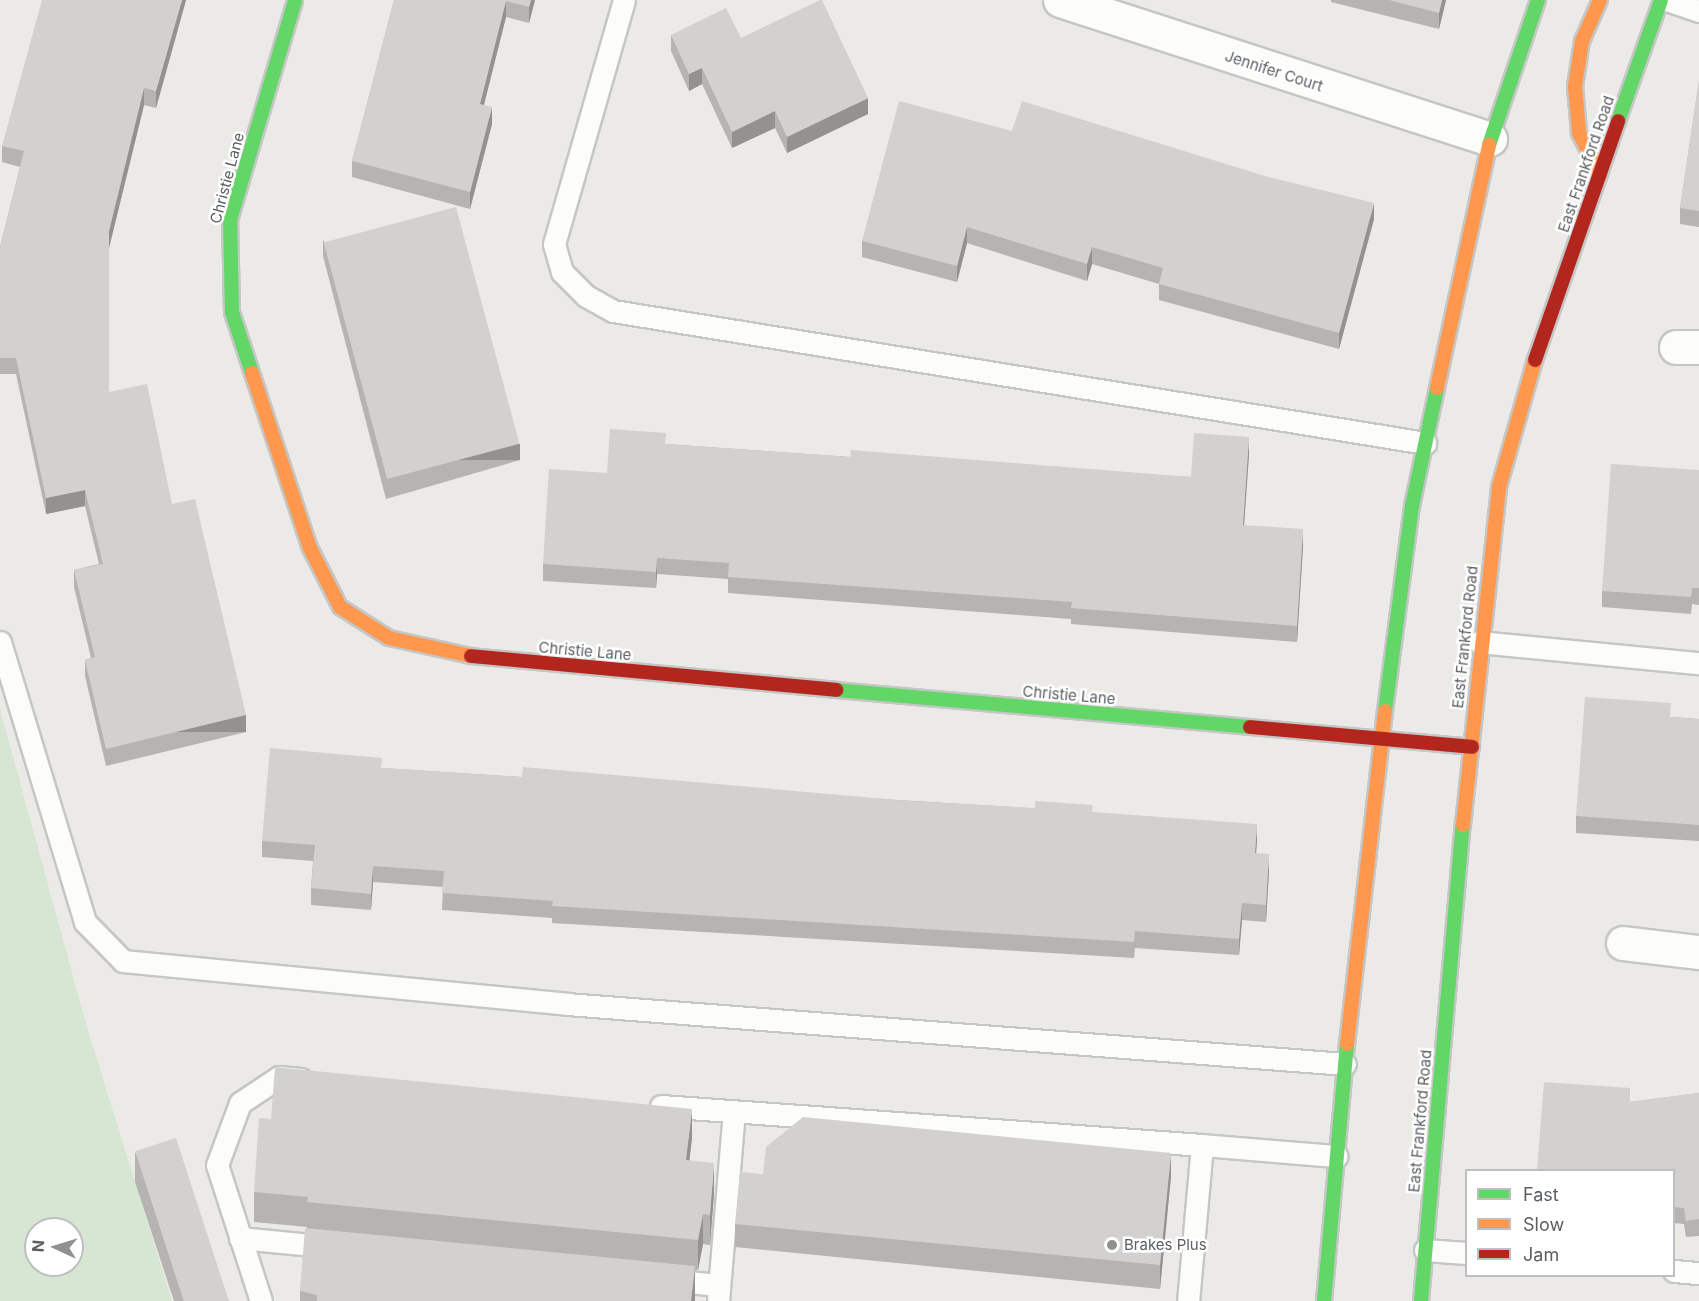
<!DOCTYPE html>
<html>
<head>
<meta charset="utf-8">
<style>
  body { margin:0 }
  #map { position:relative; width:1699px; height:1301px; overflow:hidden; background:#ebeae6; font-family:Inter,sans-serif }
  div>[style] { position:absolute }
  .green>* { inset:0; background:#d6e6d2 }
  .roads { filter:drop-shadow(2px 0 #c5c6c6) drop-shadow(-2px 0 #c5c6c6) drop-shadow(0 2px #c5c6c6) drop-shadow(0 -2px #c5c6c6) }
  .lane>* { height:21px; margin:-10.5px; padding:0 10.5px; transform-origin:10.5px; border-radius:10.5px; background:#fcfcfb }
  .street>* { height:33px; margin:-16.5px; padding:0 16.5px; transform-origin:16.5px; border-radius:16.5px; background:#fcfcfb }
  .fast>* { height:14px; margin:-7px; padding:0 7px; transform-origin:7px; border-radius:7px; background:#63d668 }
  .slow>* { height:14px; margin:-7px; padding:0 7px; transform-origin:7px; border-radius:7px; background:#ff974d }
  .jam>* { height:14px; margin:-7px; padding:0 7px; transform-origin:7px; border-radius:7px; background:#b3261e }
  .wall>* { inset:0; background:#b5b4b2 }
  .shaded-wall>* { inset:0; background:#939291; transform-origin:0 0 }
  .building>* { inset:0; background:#d2d1cf; transform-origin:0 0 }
  .dots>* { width:16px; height:16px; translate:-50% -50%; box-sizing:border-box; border:3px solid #fff; border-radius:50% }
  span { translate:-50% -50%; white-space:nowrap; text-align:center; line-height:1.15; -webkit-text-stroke:5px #fff; paint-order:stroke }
  .street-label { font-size:15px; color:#5c6063 }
  .poi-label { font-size:15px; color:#5c6063 }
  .left { translate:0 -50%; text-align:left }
  .legend { position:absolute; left:1465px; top:1169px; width:210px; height:108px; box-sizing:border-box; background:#fff; border:2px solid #bebfc1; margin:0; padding:8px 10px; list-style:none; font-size:18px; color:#5c6063 }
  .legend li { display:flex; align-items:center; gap:12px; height:30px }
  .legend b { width:30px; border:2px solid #bebfc1 }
  .north { position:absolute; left:24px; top:1217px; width:60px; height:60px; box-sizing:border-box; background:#fff; border:2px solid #bebfc1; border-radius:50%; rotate:274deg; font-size:16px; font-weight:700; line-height:24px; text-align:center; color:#5c6063 }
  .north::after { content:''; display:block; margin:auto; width:21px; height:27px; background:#8e9091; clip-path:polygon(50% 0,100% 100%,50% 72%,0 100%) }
</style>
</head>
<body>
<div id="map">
  <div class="green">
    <i style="clip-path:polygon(evenodd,0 709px,86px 1024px,172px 1301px,0 1301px,0 709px,36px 1229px,72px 1229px,72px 1265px,36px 1265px,36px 1229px)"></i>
  </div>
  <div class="roads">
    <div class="lane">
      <i style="left:624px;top:0;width:254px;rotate:106deg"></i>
      <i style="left:554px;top:244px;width:29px;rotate:74deg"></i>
      <i style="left:562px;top:272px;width:34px;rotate:45deg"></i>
      <i style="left:586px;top:296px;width:31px;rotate:29deg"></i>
      <i style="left:613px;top:311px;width:823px;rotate:9.23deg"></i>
      <i style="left:1667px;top:0;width:34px;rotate:19deg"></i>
      <i style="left:0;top:642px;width:293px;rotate:73.1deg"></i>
      <i style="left:85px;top:922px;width:54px;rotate:45.7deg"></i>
      <i style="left:123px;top:961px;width:446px;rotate:5.5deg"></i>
      <i style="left:567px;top:1004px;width:780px;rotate:4.41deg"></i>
      <i style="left:1479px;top:642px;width:221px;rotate:5.5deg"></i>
      <i style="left:661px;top:1106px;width:542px;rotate:4.12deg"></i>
      <i style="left:1202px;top:1145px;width:157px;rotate:95.1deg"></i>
      <i style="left:1202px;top:1145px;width:135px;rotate:4.7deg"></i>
      <i style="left:240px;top:1238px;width:91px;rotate:5.6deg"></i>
      <i style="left:1425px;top:1250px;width:41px;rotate:4.2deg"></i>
      <i style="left:1674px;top:1271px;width:25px;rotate:5deg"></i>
      <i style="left:666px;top:1280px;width:53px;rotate:5.4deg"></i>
      <i style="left:261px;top:1301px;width:143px;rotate:-107.9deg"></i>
      <i style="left:217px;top:1165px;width:66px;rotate:-69.6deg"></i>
      <i style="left:240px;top:1103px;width:47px;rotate:-33.7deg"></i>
      <i style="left:279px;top:1077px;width:22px;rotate:5deg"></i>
      <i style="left:718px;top:1301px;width:190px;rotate:-85.2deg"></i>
    </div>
    <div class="street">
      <i style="left:1060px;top:0;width:452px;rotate:17.9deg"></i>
      <i style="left:1676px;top:347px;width:23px"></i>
      <i style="left:1623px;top:943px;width:77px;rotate:6.8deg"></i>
    </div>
    <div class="fast">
      <i style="left:1618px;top:121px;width:128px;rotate:-70.4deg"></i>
      <i style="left:1489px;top:145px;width:153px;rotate:-71.3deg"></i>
      <i style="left:252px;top:373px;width:64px;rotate:-108.2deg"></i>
      <i style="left:232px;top:312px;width:92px;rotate:-91.2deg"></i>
      <i style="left:230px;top:220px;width:229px;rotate:-73.5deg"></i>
      <i style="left:836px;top:690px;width:416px;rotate:5.1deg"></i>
      <i style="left:1385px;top:711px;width:207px;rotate:-82.5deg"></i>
      <i style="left:1412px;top:506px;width:121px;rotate:-78deg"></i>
      <i style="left:1324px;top:1301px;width:258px;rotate:-84.9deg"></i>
      <i style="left:1421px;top:1301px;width:478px;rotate:-85deg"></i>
    </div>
    <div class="slow">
      <i style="left:1600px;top:0;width:45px;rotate:113.7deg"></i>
      <i style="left:1582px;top:41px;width:46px;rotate:98.8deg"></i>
      <i style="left:1575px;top:86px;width:47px;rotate:85.1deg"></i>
      <i style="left:1579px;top:133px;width:46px;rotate:62.9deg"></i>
      <i style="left:252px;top:373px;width:184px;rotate:71.7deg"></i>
      <i style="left:310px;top:548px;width:66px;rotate:63deg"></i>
      <i style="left:340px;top:607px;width:58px;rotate:32.3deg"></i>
      <i style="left:389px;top:638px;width:84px;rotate:12.4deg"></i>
      <i style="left:1437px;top:388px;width:249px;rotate:-77.9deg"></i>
      <i style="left:1463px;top:825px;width:340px;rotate:-83.9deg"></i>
      <i style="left:1499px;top:487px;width:132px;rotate:-74.2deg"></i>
      <i style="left:1347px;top:1044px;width:335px;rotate:-83.5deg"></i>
    </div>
    <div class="jam">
      <i style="left:1535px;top:360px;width:253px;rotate:-70.8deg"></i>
      <i style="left:471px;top:656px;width:367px;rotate:5.3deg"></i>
      <i style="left:1250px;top:727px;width:223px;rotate:5.1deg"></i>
    </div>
  </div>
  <div class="wall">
    <i style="clip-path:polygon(186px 0,156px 108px,144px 105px,109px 248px,109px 392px,172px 504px,246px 732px,106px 766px,85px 676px,85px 660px,91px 658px,74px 587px,74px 570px,99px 564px,85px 506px,46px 514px,16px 374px,0 374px,0 247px,20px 167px,2px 162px,2px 146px)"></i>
    <i style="clip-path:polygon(394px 0,535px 0,529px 23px,506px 17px,484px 105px,492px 124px,470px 209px,352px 177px,352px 161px)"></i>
    <i style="clip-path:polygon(1331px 0,1446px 0,1439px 29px,1331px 2px)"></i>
    <i style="clip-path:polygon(671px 35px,741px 38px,868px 114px,787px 153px,775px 128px,732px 148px,702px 84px,689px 91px,671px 51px)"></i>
    <i style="clip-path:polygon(1699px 81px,1699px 227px,1680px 224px,1680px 208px)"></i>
    <i style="clip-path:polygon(1012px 131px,1374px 219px,1339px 349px,1159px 300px,1159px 284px,1092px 264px,1087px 281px,967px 243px,957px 282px,862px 257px,862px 241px)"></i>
    <i style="clip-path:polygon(323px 240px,520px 460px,386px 499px,323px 256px)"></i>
    <i style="clip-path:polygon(666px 444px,850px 457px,1191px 477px,1249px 454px,1244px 525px,1303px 546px,1297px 642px,1071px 624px,1071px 619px,728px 593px,728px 579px,657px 574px,656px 588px,543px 581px,543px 564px,607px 473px)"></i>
    <i style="clip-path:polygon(1699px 470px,1699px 605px,1692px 604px,1691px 614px,1602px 607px,1602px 591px)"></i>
    <i style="clip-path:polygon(1671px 717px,1699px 719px,1699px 841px,1576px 833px,1576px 816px)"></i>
    <i style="clip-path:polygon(382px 768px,522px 777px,1093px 812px,1257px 840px,1256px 853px,1269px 871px,1266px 922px,1242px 920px,1239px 955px,1135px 948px,1134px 958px,552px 923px,552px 918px,442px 910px,443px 887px,373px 882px,371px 910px,311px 905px,311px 888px,313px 861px,262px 857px,262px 841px)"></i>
    <i style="clip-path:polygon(1699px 1093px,1699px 1236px,1686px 1237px,1684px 1224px,1674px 1223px,1674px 1170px,1630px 1102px)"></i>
    <i style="clip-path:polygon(692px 1138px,689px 1160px,714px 1193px,710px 1245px,703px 1244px,698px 1270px,695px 1270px,695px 1301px,300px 1301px,300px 1291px,307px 1227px,254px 1222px,254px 1192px)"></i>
    <i style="clip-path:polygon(135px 1152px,229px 1301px,174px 1301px,135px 1182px)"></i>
    <i style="clip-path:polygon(763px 1174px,1171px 1176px,1160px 1289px,735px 1247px,735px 1224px)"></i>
  </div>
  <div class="shaded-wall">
    <i style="clip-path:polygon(182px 0,186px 0,156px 108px,156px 91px)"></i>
    <i style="clip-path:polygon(531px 0,535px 0,529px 23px,529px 7px)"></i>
    <i style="clip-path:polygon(1442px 0,1446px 0,1439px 29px,1439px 13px)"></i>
    <i style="clip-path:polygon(506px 1px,506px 17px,480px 120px,480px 104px)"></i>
    <i style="clip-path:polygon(702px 68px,702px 84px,689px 91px,689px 74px)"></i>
    <i style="clip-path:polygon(144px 88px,144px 105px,109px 248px,109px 231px)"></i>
    <i style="clip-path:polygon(868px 98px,868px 114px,787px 153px,787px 137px)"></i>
    <i style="clip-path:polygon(492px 107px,492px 124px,470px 209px,470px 192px)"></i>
    <i style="clip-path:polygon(775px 111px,775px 128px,732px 148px,732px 132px)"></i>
    <i style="clip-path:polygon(1374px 203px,1374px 219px,1339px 349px,1339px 333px)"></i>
    <i style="clip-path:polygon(967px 227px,967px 243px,957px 282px,957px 266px)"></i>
    <i style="clip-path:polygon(1092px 247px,1092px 264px,1087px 281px,1087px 264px)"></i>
    <i style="clip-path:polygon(1249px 437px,1249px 454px,1243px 541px,1243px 525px)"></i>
    <i style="left:520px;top:444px;width:16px;height:139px;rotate:90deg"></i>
    <i style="clip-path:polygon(85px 490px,85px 506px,46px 514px,46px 498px)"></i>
    <i style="clip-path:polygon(1303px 529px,1303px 546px,1297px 642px,1297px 626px)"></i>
    <i style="clip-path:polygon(657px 558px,657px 574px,656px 588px,656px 572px)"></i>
    <i style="left:246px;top:715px;width:17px;height:144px;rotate:90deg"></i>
    <i style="clip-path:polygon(1257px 824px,1257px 840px,1255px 870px,1255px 853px)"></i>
    <i style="clip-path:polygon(1269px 854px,1269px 871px,1266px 922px,1266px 905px)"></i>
    <i style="clip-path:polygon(373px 866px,373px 882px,371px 910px,371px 894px)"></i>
    <i style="clip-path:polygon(1242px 903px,1242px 920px,1239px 955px,1239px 939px)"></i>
    <i style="clip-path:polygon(692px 1109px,692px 1138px,686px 1190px,686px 1160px)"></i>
    <i style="clip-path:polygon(1171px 1153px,1171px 1176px,1160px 1289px,1160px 1265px)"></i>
    <i style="clip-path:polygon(714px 1163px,714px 1193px,710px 1245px,710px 1215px)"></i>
    <i style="clip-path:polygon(703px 1214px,703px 1244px,698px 1270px,698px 1240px)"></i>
    <i style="clip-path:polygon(695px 1266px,695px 1301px,691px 1301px)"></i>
  </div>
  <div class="building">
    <i style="clip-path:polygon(42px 0,182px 0,156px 91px,144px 88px,109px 231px,109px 392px,147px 384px,172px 504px,195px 499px,246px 715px,106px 749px,85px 660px,95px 657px,74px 570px,103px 564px,85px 490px,46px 498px,16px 358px,0 358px,0 247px,24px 151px,2px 146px)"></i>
    <i style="clip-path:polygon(394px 0,531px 0,529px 7px,506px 1px,480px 104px,492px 107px,470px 192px,352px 161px)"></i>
    <i style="clip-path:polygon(820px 0,822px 0,868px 98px,787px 137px,775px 111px,732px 132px,702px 68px,689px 74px,671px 35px,726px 8px,741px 38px)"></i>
    <i style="clip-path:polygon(1389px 0,1442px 0,1439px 13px)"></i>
    <i style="clip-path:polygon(1699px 81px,1699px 211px,1680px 208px)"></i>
    <i style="clip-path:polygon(899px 101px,1012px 131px,1022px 101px,1265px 176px,1374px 203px,1339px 333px,1159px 284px,1163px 268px,1092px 247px,1087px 264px,967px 227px,957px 266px,862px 241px)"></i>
    <i style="left:456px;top:207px;width:245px;height:137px;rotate:75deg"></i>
    <i style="clip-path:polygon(610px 429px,666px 433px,665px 444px,850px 457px,851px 450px,1191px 477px,1194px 433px,1249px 437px,1243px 525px,1303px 529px,1297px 626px,1071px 608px,1072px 602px,728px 577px,729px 563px,657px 558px,656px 572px,543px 564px,549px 469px,607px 473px)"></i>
    <i style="clip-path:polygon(1611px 464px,1699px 470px,1699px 588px,1692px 588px,1691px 597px,1602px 591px)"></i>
    <i style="clip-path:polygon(1585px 697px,1671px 703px,1670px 717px,1699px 719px,1699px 825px,1576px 816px)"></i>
    <i style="clip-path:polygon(270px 748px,382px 758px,381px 768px,522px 777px,523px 767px,909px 801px,1035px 808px,1035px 801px,1093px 805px,1092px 812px,1257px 824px,1255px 853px,1269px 854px,1266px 905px,1242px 903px,1239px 939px,1135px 931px,1134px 942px,552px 906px,553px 901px,442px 893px,444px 871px,373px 866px,371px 894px,311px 888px,315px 845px,262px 841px)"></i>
    <i style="clip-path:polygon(275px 1067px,692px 1109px,686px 1160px,714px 1163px,710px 1215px,703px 1214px,698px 1240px,307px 1202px,308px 1197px,254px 1192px,259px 1118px,271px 1119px)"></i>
    <i style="clip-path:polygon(1544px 1082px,1630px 1088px,1630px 1102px,1699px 1093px,1699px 1219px,1686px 1221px,1684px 1208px,1674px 1207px,1674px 1170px,1537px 1170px)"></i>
    <i style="clip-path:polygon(803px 1117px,1171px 1153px,1160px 1265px,735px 1224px,740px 1172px,763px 1174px,766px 1147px)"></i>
    <i style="left:176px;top:1138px;width:171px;height:43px;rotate:72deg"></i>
    <i style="clip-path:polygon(305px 1228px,695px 1266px,691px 1301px,317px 1301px,317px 1295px,300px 1291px)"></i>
  </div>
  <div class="dots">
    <i style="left:1112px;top:1245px;background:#8e9091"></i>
  </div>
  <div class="street-label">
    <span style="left:1274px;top:71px;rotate:18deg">Jennifer Court</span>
    <span style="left:1586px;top:164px;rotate:-71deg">East Frankford Road</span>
    <span style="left:227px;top:178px;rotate:-75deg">Christie Lane</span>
    <span style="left:1465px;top:637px;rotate:-84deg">East Frankford Road</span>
    <span style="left:585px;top:651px;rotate:5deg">Christie Lane</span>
    <span style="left:1069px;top:695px;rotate:5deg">Christie Lane</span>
    <span style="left:1420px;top:1121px;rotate:-85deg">East Frankford Road</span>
  </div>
  <div class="poi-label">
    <span class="left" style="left:1124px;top:1245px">Brakes Plus</span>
  </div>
  <ul class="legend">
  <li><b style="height:8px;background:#63d668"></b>Fast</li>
  <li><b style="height:8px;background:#ff974d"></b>Slow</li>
  <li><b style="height:8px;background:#b3261e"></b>Jam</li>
  </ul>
  <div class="north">N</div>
</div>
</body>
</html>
